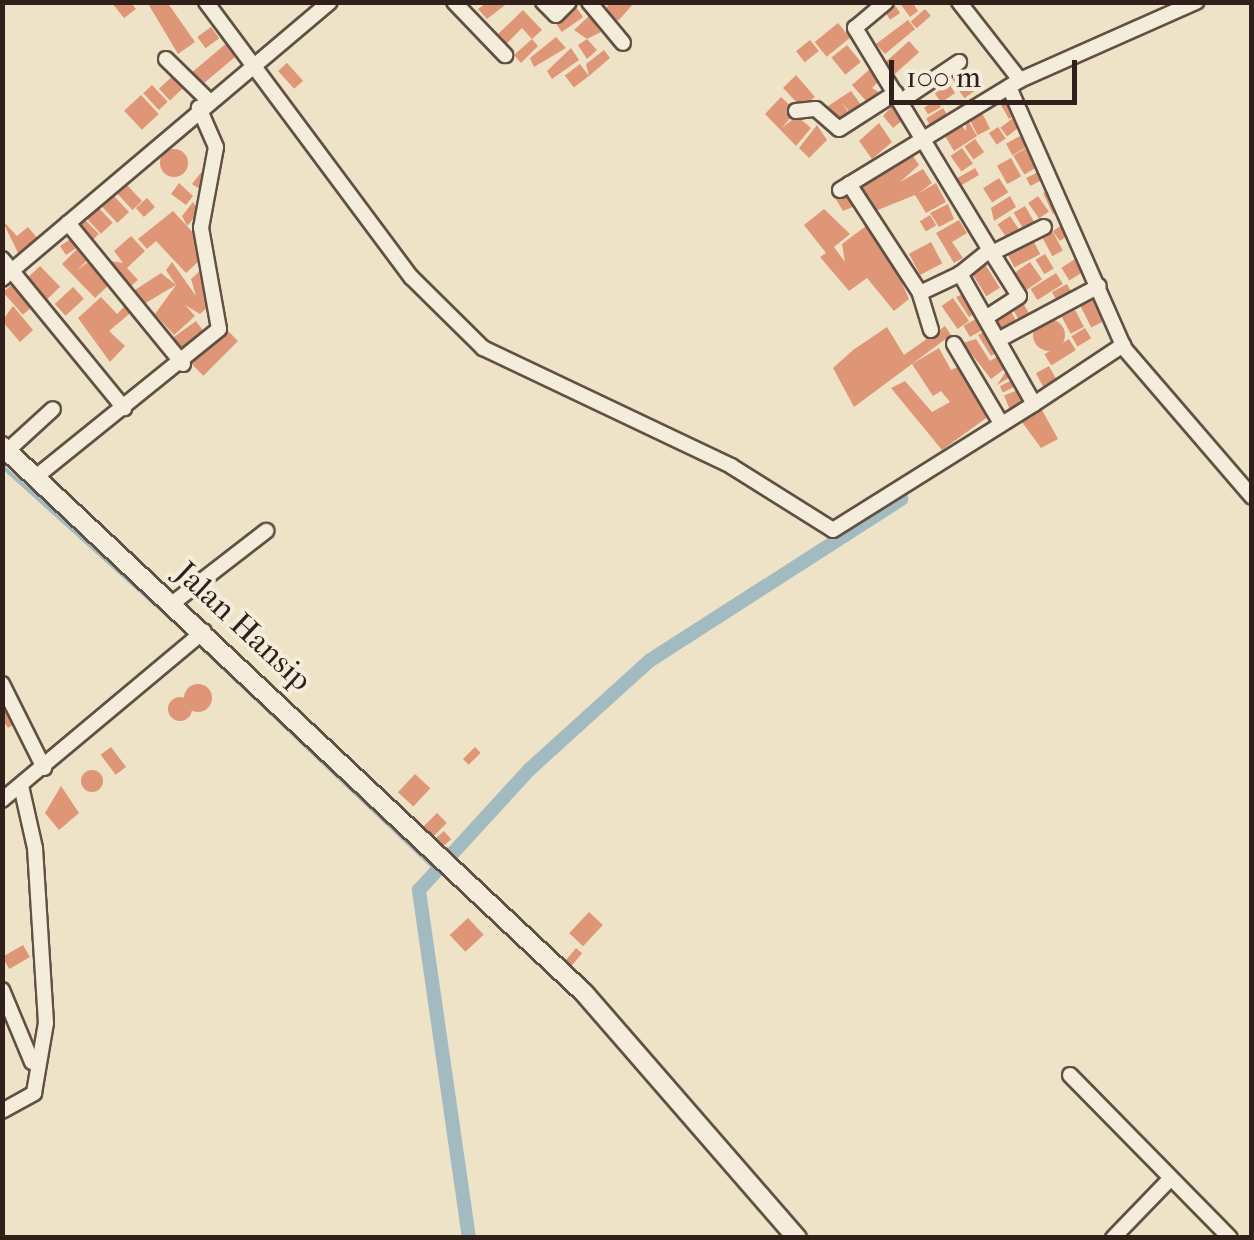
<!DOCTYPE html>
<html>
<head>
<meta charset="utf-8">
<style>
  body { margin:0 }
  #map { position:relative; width:1254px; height:1240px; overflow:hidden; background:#efe3c7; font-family:"IM FELL French Canon",serif }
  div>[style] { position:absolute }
  .stream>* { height:4px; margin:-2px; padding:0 2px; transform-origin:2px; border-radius:2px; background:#a1bbc1 }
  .canal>* { height:14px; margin:-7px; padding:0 7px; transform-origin:7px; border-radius:7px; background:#a1bbc1 }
  .building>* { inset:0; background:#df9677; transform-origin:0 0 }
  .round { border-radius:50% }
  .roads { filter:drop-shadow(2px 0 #605144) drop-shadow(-2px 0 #605144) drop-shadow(0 2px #605144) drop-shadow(0 -2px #605144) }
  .minor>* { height:14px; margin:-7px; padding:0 7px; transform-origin:7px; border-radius:7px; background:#f5eddb }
  .tertiary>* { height:18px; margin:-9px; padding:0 9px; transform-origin:9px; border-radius:9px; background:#f5eddb }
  span { translate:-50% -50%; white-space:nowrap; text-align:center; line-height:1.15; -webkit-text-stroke:8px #f5eddb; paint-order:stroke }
  .street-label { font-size:32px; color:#302019 }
  .frame { position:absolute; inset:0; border:5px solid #302019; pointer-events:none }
  .scale { position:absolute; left:889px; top:60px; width:188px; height:45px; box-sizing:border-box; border:5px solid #302019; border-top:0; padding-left:12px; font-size:30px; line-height:35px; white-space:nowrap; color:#302019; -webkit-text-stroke:8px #f5eddb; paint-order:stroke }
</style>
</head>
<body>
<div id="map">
  <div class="stream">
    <i style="left:2px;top:466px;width:253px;rotate:42.1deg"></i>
    <i style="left:197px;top:643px;width:330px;rotate:43.5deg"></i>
  </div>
  <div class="canal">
    <i style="left:469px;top:1238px;width:352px;rotate:-98.2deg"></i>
    <i style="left:419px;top:890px;width:164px;rotate:-47.5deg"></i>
    <i style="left:530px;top:769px;width:161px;rotate:-42.2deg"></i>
    <i style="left:649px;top:661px;width:300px;rotate:-32.7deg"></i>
  </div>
  <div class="building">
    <i style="clip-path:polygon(111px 2px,130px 2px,136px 9px,124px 18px)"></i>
    <i style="clip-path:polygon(147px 2px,167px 2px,195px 42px,178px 54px)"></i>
    <i style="clip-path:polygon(488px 2px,509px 2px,487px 19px,478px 9px)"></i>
    <i style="clip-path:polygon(611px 2px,635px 2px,618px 21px,605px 9px)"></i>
    <i style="clip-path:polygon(899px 2px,912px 2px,918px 11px,910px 17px)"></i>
    <i style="left:574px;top:4px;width:16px;height:26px;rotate:55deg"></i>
    <i style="left:894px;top:4px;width:11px;height:12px;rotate:56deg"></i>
    <i style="left:925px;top:9px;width:9px;height:19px;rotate:49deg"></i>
    <i style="clip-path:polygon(523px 10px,542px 30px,532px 39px,522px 28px,503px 47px,495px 37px)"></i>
    <i style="clip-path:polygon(589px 16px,601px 32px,587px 39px,597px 50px,587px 59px,578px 45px,587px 39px,574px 30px)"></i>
    <i style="clip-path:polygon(908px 20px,915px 29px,885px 54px,876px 44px)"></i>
    <i style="left:838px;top:23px;width:19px;height:30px;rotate:51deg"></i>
    <i style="left:211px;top:27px;width:14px;height:17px;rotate:54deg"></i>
    <i style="clip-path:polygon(556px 37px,566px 48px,534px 67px,530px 58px)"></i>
    <i style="clip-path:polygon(532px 39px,538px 46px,521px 63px,514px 55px)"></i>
    <i style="left:810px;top:40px;width:14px;height:18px;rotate:51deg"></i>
    <i style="left:909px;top:41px;width:15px;height:33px;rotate:48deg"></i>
    <i style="left:228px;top:42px;width:16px;height:50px;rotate:50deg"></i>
    <i style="left:847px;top:45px;width:22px;height:20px;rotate:51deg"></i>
    <i style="clip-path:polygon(571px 48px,579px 60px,552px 79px,547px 71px)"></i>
    <i style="clip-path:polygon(604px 50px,610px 58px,589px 76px,586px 64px)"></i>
    <i style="left:287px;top:63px;width:24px;height:12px;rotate:48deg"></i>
    <i style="left:580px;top:64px;width:15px;height:19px;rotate:53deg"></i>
    <i style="left:961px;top:64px;width:16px;height:16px;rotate:52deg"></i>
    <i style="clip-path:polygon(870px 69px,880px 80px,872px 88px,889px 98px,874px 110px,852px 85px)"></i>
    <i style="left:178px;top:71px;width:16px;height:26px;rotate:47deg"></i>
    <i style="clip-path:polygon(796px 75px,815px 97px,801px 107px,783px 88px)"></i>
    <i style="left:973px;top:81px;width:9px;height:17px;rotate:54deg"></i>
    <i style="left:949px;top:84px;width:11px;height:17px;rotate:56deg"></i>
    <i style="left:152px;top:85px;width:23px;height:12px;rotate:47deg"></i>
    <i style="clip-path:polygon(851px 91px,864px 109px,854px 117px,842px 103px,851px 116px,840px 129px,825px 108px)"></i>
    <i style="clip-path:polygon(1007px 91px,1020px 113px,1009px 119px,998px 100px)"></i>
    <i style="left:141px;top:95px;width:26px;height:23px;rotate:47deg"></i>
    <i style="clip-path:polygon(781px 97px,796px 111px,782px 128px,797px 116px,811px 128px,796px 146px,765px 114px)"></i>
    <i style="left:937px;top:100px;width:8px;height:15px;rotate:60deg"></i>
    <i style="clip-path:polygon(893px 105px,904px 119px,893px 128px,883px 116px)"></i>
    <i style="left:943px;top:108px;width:9px;height:20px;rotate:58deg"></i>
    <i style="left:981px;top:111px;width:20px;height:14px;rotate:63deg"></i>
    <i style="clip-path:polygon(966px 117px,977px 136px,954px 151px,942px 131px,958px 121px,966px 131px)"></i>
    <i style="left:1013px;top:118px;width:11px;height:16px;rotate:52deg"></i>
    <i style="clip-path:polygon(879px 123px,892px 142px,872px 159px,859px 141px)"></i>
    <i style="clip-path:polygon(817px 125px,827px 140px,809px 158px,799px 148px)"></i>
    <i style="left:998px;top:127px;width:14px;height:11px;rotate:56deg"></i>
    <i style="left:1020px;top:136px;width:13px;height:16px;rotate:61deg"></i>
    <i style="left:975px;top:139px;width:16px;height:13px;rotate:55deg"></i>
    <i style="left:1028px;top:147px;width:22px;height:17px;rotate:60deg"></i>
    <i style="left:962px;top:148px;width:19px;height:14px;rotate:55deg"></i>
    <i class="round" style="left:160px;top:149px;width:28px;height:28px"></i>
    <i style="clip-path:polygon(909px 150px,919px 165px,900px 182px,923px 169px,932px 183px,919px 193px,936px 183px,946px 202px,926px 213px,915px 195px,873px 212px,859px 190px)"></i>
    <i style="left:1011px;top:158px;width:21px;height:16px;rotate:61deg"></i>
    <i style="left:975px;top:168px;width:8px;height:28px;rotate:60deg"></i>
    <i style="left:1044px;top:169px;width:9px;height:20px;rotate:63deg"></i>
    <i style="clip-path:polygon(203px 170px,209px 178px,209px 195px,192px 184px)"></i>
    <i style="left:999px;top:178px;width:17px;height:19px;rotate:57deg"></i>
    <i style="clip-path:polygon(179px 183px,193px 196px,186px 205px,171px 194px)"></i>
    <i style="left:127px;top:185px;width:22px;height:13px;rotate:47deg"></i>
    <i style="left:1054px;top:188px;width:23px;height:12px;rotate:65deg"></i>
    <i style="clip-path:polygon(848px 189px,855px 206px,843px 211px,834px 196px)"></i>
    <i style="left:114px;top:196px;width:22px;height:16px;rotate:47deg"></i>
    <i style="clip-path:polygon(1010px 196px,1016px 207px,994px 221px,991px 208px)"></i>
    <i style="left:1038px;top:196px;width:19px;height:12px;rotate:55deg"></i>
    <i style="left:147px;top:198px;width:12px;height:15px;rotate:48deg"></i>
    <i style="clip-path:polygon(193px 202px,200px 211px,187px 226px,182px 216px)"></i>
    <i style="clip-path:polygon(948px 204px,954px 219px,939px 227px,930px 213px)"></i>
    <i style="left:97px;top:206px;width:23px;height:16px;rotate:47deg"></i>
    <i style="left:1025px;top:206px;width:20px;height:13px;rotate:60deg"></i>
    <i style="clip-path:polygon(824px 209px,850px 234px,834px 247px,845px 262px,842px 244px,866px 226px,884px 243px,909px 299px,894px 311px,867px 278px,849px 291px,820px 257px,826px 253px,804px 225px)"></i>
    <i style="clip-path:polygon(173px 211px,210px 251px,186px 273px,156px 241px,147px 249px,138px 239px)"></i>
    <i style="left:930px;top:215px;width:12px;height:12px;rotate:59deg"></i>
    <i style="left:1010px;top:216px;width:18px;height:15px;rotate:56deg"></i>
    <i style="left:84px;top:219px;width:21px;height:11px;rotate:45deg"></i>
    <i style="clip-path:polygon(2px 220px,17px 236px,28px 227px,38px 239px,19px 255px)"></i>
    <i style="clip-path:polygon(959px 220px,967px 233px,952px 242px,963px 258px,954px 263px,936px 233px)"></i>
    <i style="left:1066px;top:222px;width:12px;height:16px;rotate:55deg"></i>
    <i style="left:1053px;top:232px;width:21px;height:12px;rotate:62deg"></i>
    <i style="clip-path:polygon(75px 236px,92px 256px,76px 271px,96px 256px,115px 279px,95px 298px,62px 264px,81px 245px,66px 255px,60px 246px)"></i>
    <i style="clip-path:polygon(131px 236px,145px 251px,127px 268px,138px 280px,131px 286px,110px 261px,123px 263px,114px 251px)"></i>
    <i style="left:1033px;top:240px;width:16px;height:29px;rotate:63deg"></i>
    <i style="left:931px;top:242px;width:24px;height:25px;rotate:62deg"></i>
    <i style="left:1045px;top:254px;width:17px;height:11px;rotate:59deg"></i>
    <i style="left:1080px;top:256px;width:15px;height:22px;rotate:58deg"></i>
    <i style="clip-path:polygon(172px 262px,196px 296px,191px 279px,202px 269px,218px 298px,200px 314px,185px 305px,195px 316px,174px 335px,155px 314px,176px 285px,144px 304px,135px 290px,161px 273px,176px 285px,166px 270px)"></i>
    <i style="left:1030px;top:262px;width:21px;height:19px;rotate:55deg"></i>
    <i style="left:985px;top:264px;width:28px;height:16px;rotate:58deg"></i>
    <i style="left:40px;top:266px;width:29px;height:18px;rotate:46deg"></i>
    <i style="left:1056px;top:273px;width:13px;height:30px;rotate:58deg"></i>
    <i style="left:16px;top:281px;width:30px;height:17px;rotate:49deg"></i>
    <i style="left:1067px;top:284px;width:15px;height:17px;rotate:62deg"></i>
    <i style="clip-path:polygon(111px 285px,134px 310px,109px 331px,125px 346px,110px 362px,78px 318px,101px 297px,117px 314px,124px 307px)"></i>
    <i style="left:73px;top:287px;width:16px;height:25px;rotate:47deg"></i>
    <i style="clip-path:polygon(971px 291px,978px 312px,969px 317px,956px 297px)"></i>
    <i style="left:1096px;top:297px;width:25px;height:18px;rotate:63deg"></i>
    <i style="left:953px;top:298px;width:28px;height:14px;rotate:55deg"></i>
    <i style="left:1023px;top:303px;width:14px;height:12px;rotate:60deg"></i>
    <i style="clip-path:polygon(13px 306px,33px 330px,20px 342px,2px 321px)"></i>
    <i style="left:1075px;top:310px;width:19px;height:15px;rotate:62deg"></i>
    <i style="left:1011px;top:312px;width:9px;height:21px;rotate:58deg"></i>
    <i style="left:981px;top:316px;width:13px;height:20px;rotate:61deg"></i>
    <i class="round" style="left:1033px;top:319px;width:32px;height:32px"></i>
    <i style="left:196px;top:321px;width:14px;height:29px;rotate:54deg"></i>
    <i style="clip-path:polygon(945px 326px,951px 335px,854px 407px,833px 368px,853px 350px,887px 327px,904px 355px)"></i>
    <i style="left:1085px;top:328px;width:12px;height:16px;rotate:59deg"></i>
    <i style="left:226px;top:329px;width:17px;height:49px;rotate:45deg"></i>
    <i style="clip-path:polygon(987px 330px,1002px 349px,991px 356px,978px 335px)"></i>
    <i style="clip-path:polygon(976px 339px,990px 361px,1006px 351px,1017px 373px,997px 385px,1010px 365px,991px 379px,963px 343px)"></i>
    <i style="left:1069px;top:339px;width:13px;height:29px;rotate:58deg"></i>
    <i style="clip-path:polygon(939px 348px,951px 370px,962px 365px,989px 416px,942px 450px,891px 388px,905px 381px,932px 412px,950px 402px,941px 391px,933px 396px,912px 364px)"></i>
    <i style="left:1049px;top:366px;width:21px;height:15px;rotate:61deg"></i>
    <i style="left:1014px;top:379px;width:7px;height:16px;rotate:63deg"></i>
    <i style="left:1018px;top:390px;width:18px;height:15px;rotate:68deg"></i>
    <i style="clip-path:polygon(1042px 410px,1058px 439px,1041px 448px,1022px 422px)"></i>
    <i class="round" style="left:184px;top:684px;width:28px;height:28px"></i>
    <i class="round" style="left:168px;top:697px;width:24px;height:24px"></i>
    <i style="clip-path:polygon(7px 704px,17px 722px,8px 728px,2px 719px)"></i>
    <i style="left:111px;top:747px;width:25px;height:13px;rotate:53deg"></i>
    <i style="left:475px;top:747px;width:8px;height:17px;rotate:45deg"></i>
    <i class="round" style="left:81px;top:770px;width:22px;height:22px"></i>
    <i style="left:415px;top:774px;width:21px;height:25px;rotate:43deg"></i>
    <i style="clip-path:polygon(61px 786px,79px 813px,59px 830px,45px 813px)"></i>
    <i style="left:437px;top:813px;width:14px;height:22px;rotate:45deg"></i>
    <i style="left:444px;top:831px;width:11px;height:11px;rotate:49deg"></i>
    <i style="left:589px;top:912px;width:19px;height:29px;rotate:43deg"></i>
    <i style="left:468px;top:918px;width:23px;height:25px;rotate:47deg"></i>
    <i style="left:23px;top:945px;width:14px;height:24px;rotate:60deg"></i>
    <i style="left:576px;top:948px;width:8px;height:20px;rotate:40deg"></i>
  </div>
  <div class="roads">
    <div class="minor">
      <i style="left:206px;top:2px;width:344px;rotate:53.3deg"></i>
      <i style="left:412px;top:278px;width:100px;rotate:44.6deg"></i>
      <i style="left:483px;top:348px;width:275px;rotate:25.4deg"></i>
      <i style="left:731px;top:466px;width:120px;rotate:32.1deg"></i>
      <i style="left:833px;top:530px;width:237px;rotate:-32.1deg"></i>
      <i style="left:1034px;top:404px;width:150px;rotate:-119.6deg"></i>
      <i style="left:960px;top:274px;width:38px;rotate:-39deg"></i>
      <i style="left:990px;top:250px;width:260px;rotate:-121.3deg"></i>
      <i style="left:855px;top:28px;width:40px;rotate:-40deg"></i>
      <i style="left:454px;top:2px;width:74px;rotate:46.1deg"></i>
      <i style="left:543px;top:2px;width:18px;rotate:45deg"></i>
      <i style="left:556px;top:15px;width:18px;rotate:-45deg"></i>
      <i style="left:589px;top:2px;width:53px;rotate:50.3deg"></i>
      <i style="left:166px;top:59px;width:59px;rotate:44.3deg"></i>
      <i style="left:1020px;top:80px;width:193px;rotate:-23.9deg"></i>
      <i style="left:1009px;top:87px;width:285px;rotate:66.2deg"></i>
      <i style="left:1124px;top:348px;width:196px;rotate:49.3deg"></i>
      <i style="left:901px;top:101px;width:70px;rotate:-33.9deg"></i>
      <i style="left:796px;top:111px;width:20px;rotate:-6deg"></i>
      <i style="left:816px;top:109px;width:30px;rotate:41deg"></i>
      <i style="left:839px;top:129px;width:67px;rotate:-32.7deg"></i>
      <i style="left:849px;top:184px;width:130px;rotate:56.9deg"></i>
      <i style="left:840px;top:190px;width:211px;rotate:-31.4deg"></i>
      <i style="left:1020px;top:80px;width:99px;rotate:-128deg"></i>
      <i style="left:68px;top:223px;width:182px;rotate:50.8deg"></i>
      <i style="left:992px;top:253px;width:58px;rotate:-26.6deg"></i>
      <i style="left:2px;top:259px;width:193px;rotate:50.7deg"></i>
      <i style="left:2px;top:279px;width:429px;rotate:-40.2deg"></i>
      <i style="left:987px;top:317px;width:38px;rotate:-33deg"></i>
      <i style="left:1019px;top:296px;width:54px;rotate:-122.2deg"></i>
      <i style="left:931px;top:330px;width:39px;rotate:-107deg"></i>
      <i style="left:920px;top:293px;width:44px;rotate:-25.4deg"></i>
      <i style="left:1000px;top:339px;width:112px;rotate:-28.2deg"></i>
      <i style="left:954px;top:344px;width:92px;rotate:59.3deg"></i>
      <i style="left:1034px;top:404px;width:107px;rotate:-33.5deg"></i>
      <i style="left:7px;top:451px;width:62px;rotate:-42.4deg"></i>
      <i style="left:37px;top:476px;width:234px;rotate:-38.9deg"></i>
      <i style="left:219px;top:329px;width:103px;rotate:-100.1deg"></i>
      <i style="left:201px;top:228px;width:82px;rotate:-79.5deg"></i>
      <i style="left:216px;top:147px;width:43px;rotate:-113.6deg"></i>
      <i style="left:173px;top:603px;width:118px;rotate:-37.7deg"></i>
      <i style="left:2px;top:684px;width:94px;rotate:63.4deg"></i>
      <i style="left:2px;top:800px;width:263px;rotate:-39.9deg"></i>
      <i style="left:2px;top:990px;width:78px;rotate:67.4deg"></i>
      <i style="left:1070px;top:1075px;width:228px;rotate:45.5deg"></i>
      <i style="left:2px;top:1111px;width:37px;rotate:-29deg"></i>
      <i style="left:34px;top:1093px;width:71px;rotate:-80.3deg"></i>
      <i style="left:46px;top:1023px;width:175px;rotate:-93.6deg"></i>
      <i style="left:35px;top:848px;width:64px;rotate:-102.7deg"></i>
      <i style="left:1113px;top:1238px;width:83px;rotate:-46deg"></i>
    </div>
    <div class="tertiary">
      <i style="left:2px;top:446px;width:799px;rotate:43.22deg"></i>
      <i style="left:584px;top:993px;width:325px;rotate:49deg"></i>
    </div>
  </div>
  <div class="street-label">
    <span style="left:243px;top:627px;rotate:43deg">Jalan Hansip</span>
  </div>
  <div class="frame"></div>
  <div class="scale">100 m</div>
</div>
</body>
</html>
